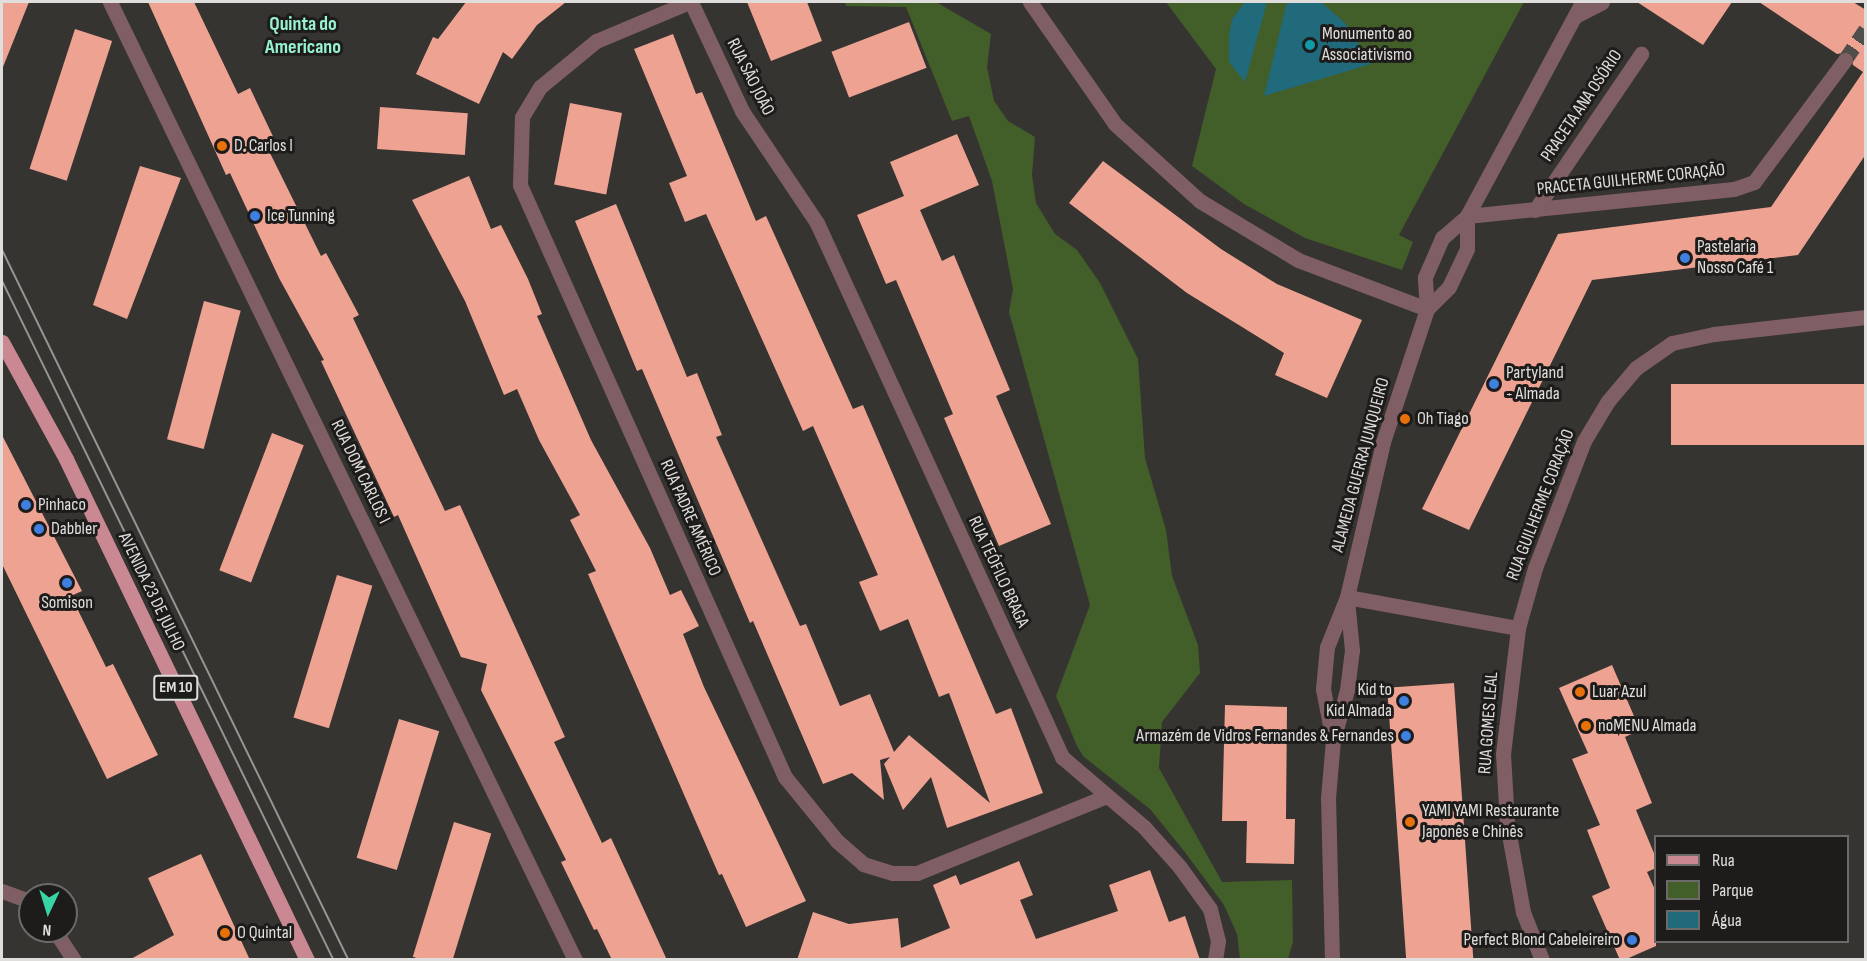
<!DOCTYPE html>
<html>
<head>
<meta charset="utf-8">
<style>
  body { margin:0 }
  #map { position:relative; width:1867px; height:961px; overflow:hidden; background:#363431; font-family:"Sofia Sans Condensed",sans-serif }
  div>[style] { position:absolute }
  .green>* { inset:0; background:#425e29 }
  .water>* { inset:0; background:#216a7c }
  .building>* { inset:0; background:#eea291; transform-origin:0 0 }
  .minor-tunnel>* { height:15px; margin-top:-7.5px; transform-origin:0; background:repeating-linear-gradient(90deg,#504e4b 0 15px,transparent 0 23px) }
  .minor>* { height:15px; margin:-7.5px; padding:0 7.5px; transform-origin:7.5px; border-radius:7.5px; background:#805f64 }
  .major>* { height:15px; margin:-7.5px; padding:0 7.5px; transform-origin:7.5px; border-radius:7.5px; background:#c98892 }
  .tram>* { height:1.5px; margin:-0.75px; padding:0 0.75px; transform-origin:0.75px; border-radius:0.75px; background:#979593 }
  .dots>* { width:16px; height:16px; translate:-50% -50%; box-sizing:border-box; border:3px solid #1d1c1a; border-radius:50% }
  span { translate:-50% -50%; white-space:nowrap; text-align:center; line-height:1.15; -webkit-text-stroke:6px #1d1c1a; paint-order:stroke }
  .shield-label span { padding:2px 4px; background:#1d1c1a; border:2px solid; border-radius:4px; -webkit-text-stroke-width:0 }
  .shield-label { font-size:16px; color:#e0dedc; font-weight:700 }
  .poi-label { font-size:18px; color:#e0dedc }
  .left { translate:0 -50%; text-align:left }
  .right { translate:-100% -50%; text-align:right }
  .street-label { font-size:18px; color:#e0dedc }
  .neighbourhood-label { font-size:20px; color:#97f2cf; font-weight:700 }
  .frame { position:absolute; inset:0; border:3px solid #e0dedc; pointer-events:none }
  .legend { position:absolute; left:1654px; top:835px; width:195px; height:108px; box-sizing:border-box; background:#1d1c1a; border:2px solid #6b6a68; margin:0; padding:8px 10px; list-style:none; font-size:18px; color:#e0dedc }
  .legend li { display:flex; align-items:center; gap:12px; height:30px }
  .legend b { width:30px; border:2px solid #6b6a68 }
  .north { position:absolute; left:18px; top:883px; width:60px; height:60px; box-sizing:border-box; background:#1d1c1a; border:2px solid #6b6a68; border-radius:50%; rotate:184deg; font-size:16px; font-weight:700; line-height:24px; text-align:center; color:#e0dedc }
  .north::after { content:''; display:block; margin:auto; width:21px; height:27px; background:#39d4a5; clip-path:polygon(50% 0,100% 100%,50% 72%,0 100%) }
</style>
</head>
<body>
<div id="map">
  <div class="green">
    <i style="clip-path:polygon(845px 2px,936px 2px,991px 34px,987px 67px,994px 101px,1008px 121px,1035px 137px,1032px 175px,1036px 203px,1055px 234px,1077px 250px,1100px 283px,1138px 359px,1145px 458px,1166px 530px,1172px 576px,1198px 645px,1200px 673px,1162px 722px,1159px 768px,1222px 882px,1292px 880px,1293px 942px,1288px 959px,1240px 959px,1237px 934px,1224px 905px,1184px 851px,1150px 809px,1084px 757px,1077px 746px,1056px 696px,1090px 605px,1009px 312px,1013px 289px,992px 181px,969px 116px,952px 121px,906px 7px,846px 6px)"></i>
    <i style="clip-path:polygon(1166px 2px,1524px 2px,1399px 235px,1413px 242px,1402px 270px,1305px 238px,1244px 204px,1192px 166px,1216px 69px)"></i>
  </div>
  <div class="water">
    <i style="clip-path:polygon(1245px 2px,1267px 2px,1245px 82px,1229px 62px,1229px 36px,1232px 19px)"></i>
    <i style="clip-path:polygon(1287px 2px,1321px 2px,1345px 23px,1371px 64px,1264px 96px)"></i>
  </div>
  <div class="building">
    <i style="clip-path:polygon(2px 2px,29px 2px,3px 67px,2px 66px)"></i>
    <i style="clip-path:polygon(148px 2px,194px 2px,238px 94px,250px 88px,279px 149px,270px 153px,321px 256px,326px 253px,359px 315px,353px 318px,445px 511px,460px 505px,565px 737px,554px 742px,602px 843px,611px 838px,667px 960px,612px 960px,597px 929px,594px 930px,561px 862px,566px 860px,481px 690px,487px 664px,461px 657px,398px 515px,394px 517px,321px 361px,324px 360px,279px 278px,230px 173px,226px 175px)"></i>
    <i style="clip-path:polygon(466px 2px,566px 2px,537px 25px,512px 59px,503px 52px,479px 104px,416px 74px,433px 37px,438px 39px)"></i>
    <i style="clip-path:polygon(747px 2px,807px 2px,822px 41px,771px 61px)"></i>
    <i style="clip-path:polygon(1637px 2px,1732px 2px,1703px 45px)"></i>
    <i style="clip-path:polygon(1759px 2px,1853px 2px,1866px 10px,1866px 154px,1798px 255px,1592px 280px,1469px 530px,1422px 509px,1558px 234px,1771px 207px,1863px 72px,1853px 65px,1850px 52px,1837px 54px)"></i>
    <i style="left:909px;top:22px;width:49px;height:83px;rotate:69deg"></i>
    <i style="left:75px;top:29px;width:39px;height:147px;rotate:18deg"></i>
    <i style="clip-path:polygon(673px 34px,696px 94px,702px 92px,756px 221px,766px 216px,853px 409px,863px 405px,996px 714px,1011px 708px,1043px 793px,947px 828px,931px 777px,903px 810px,884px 764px,890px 757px,880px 760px,884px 800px,852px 773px,823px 784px,753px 621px,750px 623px,642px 369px,637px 371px,575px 221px,616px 204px,687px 377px,697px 373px,722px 435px,716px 437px,800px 626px,806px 624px,840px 706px,870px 694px,894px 752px,909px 735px,990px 803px,949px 693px,939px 697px,908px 619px,880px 631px,859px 582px,878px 575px,813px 426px,803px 431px,706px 214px,685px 222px,669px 183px,687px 176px,634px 49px)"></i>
    <i style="left:570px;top:103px;width:53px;height:83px;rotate:11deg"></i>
    <i style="left:380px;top:107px;width:88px;height:42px;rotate:4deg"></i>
    <i style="clip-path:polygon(957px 134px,979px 185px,920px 210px,942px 261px,954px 255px,1010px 390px,996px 396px,1051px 524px,999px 546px,944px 418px,953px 414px,896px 280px,886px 284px,857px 215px,904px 196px,890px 162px)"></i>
    <i style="clip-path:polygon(1103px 161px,1221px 249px,1277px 284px,1362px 320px,1327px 398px,1275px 375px,1284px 353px,1187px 293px,1069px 203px)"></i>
    <i style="clip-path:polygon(140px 166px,181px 178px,127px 319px,93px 305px)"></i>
    <i style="clip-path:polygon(469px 176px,491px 229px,501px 225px,528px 279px,542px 314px,537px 316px,591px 440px,650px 548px,670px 595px,681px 590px,699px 626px,683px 634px,704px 687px,806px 901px,746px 927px,722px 874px,719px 875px,588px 574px,596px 571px,570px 520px,580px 515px,539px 440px,517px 389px,504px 395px,465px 301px,412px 200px)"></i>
    <i style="left:204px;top:301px;width:38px;height:143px;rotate:15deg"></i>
    <i style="left:1866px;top:384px;width:61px;height:195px;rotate:90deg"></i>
    <i style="left:272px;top:433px;width:34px;height:147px;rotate:21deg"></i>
    <i style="clip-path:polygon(2px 435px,82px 591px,71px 596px,106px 667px,113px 664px,158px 755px,107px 779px,2px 564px)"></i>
    <i style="left:337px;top:575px;width:37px;height:149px;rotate:17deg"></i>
    <i style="clip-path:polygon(1612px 665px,1640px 730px,1625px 737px,1652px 803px,1636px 810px,1656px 858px,1656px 868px,1647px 872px,1656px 892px,1656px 946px,1624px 960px,1620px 960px,1592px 896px,1610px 888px,1587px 830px,1600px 825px,1572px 759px,1588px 753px,1559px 688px)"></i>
    <i style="left:1454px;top:683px;width:278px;height:67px;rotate:86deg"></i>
    <i style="clip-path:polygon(1225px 705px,1287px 707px,1286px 819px,1295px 819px,1294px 864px,1246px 863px,1247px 821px,1222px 821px)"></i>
    <i style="left:399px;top:719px;width:42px;height:145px;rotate:17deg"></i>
    <i style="left:454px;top:822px;width:39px;height:141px;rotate:17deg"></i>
    <i style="clip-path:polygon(201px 854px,250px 960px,129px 960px,174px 935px,148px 878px)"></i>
    <i style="clip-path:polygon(1019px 861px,1033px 895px,1020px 900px,1036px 939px,1118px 911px,1109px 885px,1150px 870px,1169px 922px,1185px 916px,1200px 960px,797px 960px,813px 912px,849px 924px,898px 918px,901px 948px,950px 928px,933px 885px,956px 875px,960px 885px)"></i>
  </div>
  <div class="minor-tunnel">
    <i style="left:1845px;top:60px;width:37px;rotate:-56deg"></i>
  </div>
  <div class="minor">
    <i style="left:110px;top:2px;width:1065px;rotate:64.11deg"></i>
    <i style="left:689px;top:2px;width:101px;rotate:157.2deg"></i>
    <i style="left:596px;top:41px;width:72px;rotate:140.6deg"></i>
    <i style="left:540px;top:87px;width:35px;rotate:121deg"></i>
    <i style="left:522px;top:117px;width:68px;rotate:91.7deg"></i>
    <i style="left:520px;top:185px;width:649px;rotate:65.89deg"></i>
    <i style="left:785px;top:777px;width:82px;rotate:50.9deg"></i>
    <i style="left:837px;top:841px;width:35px;rotate:41deg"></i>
    <i style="left:863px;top:864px;width:31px;rotate:17deg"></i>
    <i style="left:893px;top:873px;width:24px"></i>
    <i style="left:917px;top:873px;width:202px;rotate:-22.1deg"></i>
    <i style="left:691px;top:2px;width:120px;rotate:64.9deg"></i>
    <i style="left:742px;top:111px;width:135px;rotate:56.2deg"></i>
    <i style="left:817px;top:223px;width:588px;rotate:65.35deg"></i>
    <i style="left:1062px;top:757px;width:108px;rotate:40.5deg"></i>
    <i style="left:1144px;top:827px;width:52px;rotate:48.1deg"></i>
    <i style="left:1179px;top:866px;width:53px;rotate:54.2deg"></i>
    <i style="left:1210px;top:909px;width:33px;rotate:76deg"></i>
    <i style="left:1218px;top:941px;width:19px;rotate:99deg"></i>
    <i style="left:1030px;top:2px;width:149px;rotate:55.1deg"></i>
    <i style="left:1115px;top:124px;width:115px;rotate:42.2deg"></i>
    <i style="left:1200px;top:201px;width:114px;rotate:31deg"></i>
    <i style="left:1298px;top:260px;width:138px;rotate:20.8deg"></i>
    <i style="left:1577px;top:15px;width:28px;rotate:-27deg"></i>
    <i style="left:1535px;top:210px;width:189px;rotate:-55.8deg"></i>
    <i style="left:1467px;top:216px;width:268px;rotate:-5.8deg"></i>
    <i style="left:1734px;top:189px;width:21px;rotate:-19deg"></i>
    <i style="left:1754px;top:182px;width:152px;rotate:-53.3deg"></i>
    <i style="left:1427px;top:309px;width:31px;rotate:-45deg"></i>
    <i style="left:1449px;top:287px;width:42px;rotate:-64.7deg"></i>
    <i style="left:1467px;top:249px;width:33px;rotate:-90deg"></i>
    <i style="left:1347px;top:597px;width:174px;rotate:10.3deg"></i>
    <i style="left:1333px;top:740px;width:52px;rotate:-101.1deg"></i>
    <i style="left:1323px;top:689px;width:42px;rotate:-84.6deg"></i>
    <i style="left:1327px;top:647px;width:54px;rotate:-68.2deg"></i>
    <i style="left:1347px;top:597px;width:159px;rotate:-76.9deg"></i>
    <i style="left:1383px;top:442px;width:140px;rotate:-71.7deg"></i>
    <i style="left:1427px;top:309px;width:32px;rotate:-94deg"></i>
    <i style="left:1425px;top:277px;width:43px;rotate:-66.4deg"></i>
    <i style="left:1442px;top:238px;width:33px;rotate:-41deg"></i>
    <i style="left:1467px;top:216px;width:243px;rotate:-61.7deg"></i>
    <i style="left:2px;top:891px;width:30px;rotate:20deg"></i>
    <i style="left:55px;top:931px;width:35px;rotate:57deg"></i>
    <i style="left:1332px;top:960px;width:162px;rotate:-91.4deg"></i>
    <i style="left:1328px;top:798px;width:58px;rotate:-85.1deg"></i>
    <i style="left:1333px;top:740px;width:52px;rotate:-74.4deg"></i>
    <i style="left:1347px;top:690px;width:40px;rotate:-82.9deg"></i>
    <i style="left:1352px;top:650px;width:50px;rotate:-95.7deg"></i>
    <i style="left:1542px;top:960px;width:52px;rotate:-111.6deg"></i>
    <i style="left:1523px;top:912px;width:90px;rotate:-100.2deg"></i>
    <i style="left:1507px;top:823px;width:69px;rotate:-93.3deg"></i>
    <i style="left:1503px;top:754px;width:127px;rotate:-83.2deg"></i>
    <i style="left:1518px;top:628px;width:62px;rotate:-74.2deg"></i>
    <i style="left:1535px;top:568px;width:136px;rotate:-68.9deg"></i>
    <i style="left:1584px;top:441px;width:47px;rotate:-59deg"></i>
    <i style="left:1608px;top:401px;width:43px;rotate:-49.7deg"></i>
    <i style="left:1636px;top:368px;width:44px;rotate:-34.8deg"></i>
    <i style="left:1672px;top:343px;width:43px;rotate:-12.1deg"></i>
    <i style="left:1714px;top:334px;width:153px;rotate:-6.4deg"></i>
  </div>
  <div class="major">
    <i style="left:2px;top:342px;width:133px;rotate:61.3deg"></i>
    <i style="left:66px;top:459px;width:556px;rotate:64.31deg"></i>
  </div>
  <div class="tram">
    <i style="left:2px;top:249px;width:791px;rotate:63.99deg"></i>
    <i style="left:2px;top:280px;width:757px;rotate:63.98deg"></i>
  </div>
  <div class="dots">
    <i style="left:1310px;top:45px;background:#0f9aa8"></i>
    <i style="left:222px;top:146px;background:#e8710a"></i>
    <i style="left:255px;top:216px;background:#3f7fe0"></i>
    <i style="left:1685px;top:258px;background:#3f7fe0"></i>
    <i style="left:1494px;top:384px;background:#3f7fe0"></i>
    <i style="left:1405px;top:419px;background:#e8710a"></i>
    <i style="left:26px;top:505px;background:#3f7fe0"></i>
    <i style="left:39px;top:529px;background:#3f7fe0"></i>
    <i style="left:67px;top:583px;background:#3f7fe0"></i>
    <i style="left:1580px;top:692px;background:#e8710a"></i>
    <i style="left:1404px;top:701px;background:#3f7fe0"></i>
    <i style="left:1586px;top:726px;background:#e8710a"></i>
    <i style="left:1406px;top:736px;background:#3f7fe0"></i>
    <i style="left:1410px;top:822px;background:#e8710a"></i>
    <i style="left:225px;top:933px;background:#e8710a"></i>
    <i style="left:1632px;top:940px;background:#3f7fe0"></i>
  </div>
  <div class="shield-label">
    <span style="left:176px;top:688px">EM 10</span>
  </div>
  <div class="poi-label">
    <span class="left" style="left:1322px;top:45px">Monumento ao<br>Associativismo</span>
    <span class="left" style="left:234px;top:146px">D. Carlos I</span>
    <span class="left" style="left:267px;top:216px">Ice Tunning</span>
    <span class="left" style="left:1697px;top:258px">Pastelaria<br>Nosso Café 1</span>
    <span class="left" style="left:1506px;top:384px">Partyland<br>- Almada</span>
    <span class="left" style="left:1417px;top:419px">Oh Tiago</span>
    <span class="left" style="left:38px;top:505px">Pinhaco</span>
    <span class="left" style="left:51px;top:529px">Dabbler</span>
    <span style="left:67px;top:603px">Somison</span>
    <span class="right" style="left:1392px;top:701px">Kid to<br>Kid Almada</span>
    <span class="left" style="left:1592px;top:692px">Luar Azul</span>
    <span class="left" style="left:1598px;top:726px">noMENU Almada</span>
    <span class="right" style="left:1394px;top:736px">Armazém de Vidros Fernandes &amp; Fernandes</span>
    <span class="left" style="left:1422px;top:822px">YAMI YAMI Restaurante<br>Japonês e Chinês</span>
    <span class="left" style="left:237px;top:933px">O Quintal</span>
    <span class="right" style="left:1620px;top:940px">Perfect Blond Cabeleireiro</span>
  </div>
  <div class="street-label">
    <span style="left:750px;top:77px;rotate:63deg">RUA SÃO JOÃO</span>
    <span style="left:1582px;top:106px;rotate:-56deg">PRACETA ANA OSÓRIO</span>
    <span style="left:1631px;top:180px;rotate:-6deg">PRACETA GUILHERME CORAÇÃO</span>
    <span style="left:1361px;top:465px;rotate:-75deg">ALAMEDA GUERRA JUNQUEIRO</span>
    <span style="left:360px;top:472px;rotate:64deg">RUA DOM CARLOS I</span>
    <span style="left:1541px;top:505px;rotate:-69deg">RUA GUILHERME CORAÇÃO</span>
    <span style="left:690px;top:518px;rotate:66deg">RUA PADRE AMÉRICO</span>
    <span style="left:998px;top:572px;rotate:65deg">RUA TEÓFILO BRAGA</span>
    <span style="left:151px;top:592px;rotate:64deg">AVENIDA 23 DE JULHO</span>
    <span style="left:1489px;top:723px;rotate:-86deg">RUA GOMES LEAL</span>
  </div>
  <div class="neighbourhood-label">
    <span style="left:303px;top:36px">Quinta do<br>Americano</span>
  </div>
  <div class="frame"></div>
  <ul class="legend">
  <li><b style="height:8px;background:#c98892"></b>Rua</li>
  <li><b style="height:16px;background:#425e29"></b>Parque</li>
  <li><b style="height:16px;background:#216a7c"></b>Água</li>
  </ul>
  <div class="north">N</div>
</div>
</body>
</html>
